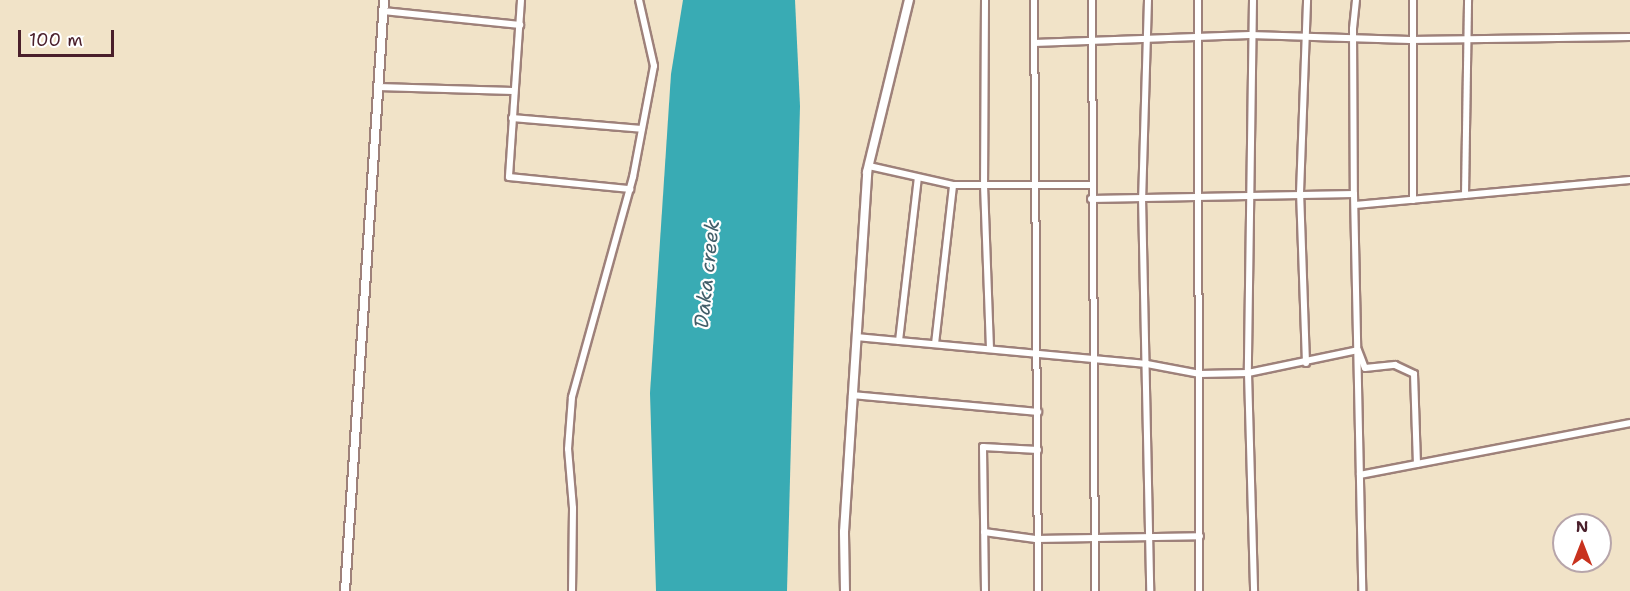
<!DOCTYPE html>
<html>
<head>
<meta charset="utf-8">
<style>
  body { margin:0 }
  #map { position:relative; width:1630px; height:591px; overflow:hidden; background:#f1e3c8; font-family:"Shantell Sans",sans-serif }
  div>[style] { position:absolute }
  .water>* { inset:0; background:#39abb4 }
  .roads { filter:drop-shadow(2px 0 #9e817a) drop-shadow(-2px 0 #9e817a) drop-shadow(0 2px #9e817a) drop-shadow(0 -2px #9e817a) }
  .street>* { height:6px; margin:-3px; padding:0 3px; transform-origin:3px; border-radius:3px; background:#fff }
  .secondary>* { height:8px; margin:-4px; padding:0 4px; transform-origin:4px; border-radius:4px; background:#fff }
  span { translate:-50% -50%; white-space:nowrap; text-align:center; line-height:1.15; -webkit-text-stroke:4.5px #fff; paint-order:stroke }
  .water-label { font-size:20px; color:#425e69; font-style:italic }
  .north { position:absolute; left:1552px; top:513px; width:60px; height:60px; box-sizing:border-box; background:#fff; border:2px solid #b7a5aa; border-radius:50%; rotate:0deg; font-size:16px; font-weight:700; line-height:24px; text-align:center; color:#4a1f2b }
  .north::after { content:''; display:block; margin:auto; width:21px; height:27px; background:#c8321e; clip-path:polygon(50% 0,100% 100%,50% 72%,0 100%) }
  .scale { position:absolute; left:18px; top:30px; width:96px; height:27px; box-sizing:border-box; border:3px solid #4a1f2b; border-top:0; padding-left:8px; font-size:18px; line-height:21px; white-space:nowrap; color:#4a1f2b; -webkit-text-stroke:4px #fff; paint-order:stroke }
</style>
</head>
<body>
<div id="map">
  <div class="water">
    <i style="clip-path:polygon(683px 0,795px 0,800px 106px,787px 591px,656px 591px,650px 393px,671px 74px)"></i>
  </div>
  <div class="roads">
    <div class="street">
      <i style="left:521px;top:0;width:177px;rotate:93.9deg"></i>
      <i style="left:509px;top:177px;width:122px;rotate:5.7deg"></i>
      <i style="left:985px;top:0;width:185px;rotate:90.3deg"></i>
      <i style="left:984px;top:185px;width:164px;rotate:87.9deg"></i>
      <i style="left:1034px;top:0;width:591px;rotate:89.61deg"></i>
      <i style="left:1092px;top:0;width:591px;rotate:89.71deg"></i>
      <i style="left:1148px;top:0;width:197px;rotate:91.7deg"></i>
      <i style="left:1142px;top:197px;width:394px;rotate:88.8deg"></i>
      <i style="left:1198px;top:0;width:591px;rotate:89.9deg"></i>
      <i style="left:1253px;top:0;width:373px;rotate:90.8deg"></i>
      <i style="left:1248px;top:373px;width:218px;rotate:88.4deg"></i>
      <i style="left:1356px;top:0;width:29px;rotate:96deg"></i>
      <i style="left:1353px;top:29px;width:165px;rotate:89.7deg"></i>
      <i style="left:1354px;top:194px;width:397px;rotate:88.8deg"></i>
      <i style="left:1413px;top:0;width:200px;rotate:90deg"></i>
      <i style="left:383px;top:11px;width:138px;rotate:5.8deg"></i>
      <i style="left:1034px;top:43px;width:216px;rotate:-2.1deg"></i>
      <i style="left:1250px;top:35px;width:160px;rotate:1.8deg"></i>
      <i style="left:1410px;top:40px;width:220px;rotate:-0.8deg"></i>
      <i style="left:378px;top:87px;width:135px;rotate:1.7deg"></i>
      <i style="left:512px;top:118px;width:130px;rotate:4.8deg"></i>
      <i style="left:869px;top:166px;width:86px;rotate:12.7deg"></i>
      <i style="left:953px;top:185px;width:138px"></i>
      <i style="left:1465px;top:195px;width:195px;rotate:-89.1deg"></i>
      <i style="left:1091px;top:199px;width:263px;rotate:-1.1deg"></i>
      <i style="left:1355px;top:205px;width:276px;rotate:-5.2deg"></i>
      <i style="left:856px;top:337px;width:292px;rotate:5.3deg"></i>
      <i style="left:1147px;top:364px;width:54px;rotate:10.7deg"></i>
      <i style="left:1200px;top:374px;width:48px;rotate:-1.2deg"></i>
      <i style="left:1248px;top:373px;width:112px;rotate:-11.8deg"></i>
      <i style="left:1358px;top:350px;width:19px;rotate:69deg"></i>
      <i style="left:1365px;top:368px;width:30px;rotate:-6deg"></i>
      <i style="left:1395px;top:365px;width:21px;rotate:25deg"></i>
      <i style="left:1414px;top:374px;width:90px;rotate:88.1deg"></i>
      <i style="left:899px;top:341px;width:164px;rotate:-83.4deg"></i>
      <i style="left:935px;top:344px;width:160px;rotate:-83.5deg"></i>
      <i style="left:1306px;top:363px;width:170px;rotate:-92deg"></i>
      <i style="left:1300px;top:193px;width:193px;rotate:-87.9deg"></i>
      <i style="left:852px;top:395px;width:187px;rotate:5.2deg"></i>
      <i style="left:1360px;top:475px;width:275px;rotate:-10.9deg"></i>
      <i style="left:984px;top:532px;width:52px;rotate:7.7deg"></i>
      <i style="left:1036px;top:539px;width:164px;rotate:-1deg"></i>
      <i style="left:572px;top:591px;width:83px;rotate:-89.3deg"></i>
      <i style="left:573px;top:508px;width:59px;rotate:-94.8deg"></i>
      <i style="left:568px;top:449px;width:52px;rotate:-85.6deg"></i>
      <i style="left:572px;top:397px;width:228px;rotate:-74.5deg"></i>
      <i style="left:633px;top:177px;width:113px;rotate:-79.3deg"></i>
      <i style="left:654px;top:66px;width:68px;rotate:-102.8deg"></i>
      <i style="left:985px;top:591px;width:144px;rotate:-90.8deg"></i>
      <i style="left:983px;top:447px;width:55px;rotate:3.1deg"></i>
    </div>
    <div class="secondary">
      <i style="left:345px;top:591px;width:592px;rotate:-86.22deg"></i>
      <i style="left:845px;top:591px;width:59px;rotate:-91deg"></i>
      <i style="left:844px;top:532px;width:361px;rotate:-86.3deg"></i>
      <i style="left:867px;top:172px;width:177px;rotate:-76.3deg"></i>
    </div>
  </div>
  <div class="water-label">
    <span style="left:707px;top:274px;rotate:-84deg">Daka creek</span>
  </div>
  <div class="north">N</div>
  <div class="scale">100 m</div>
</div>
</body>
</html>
